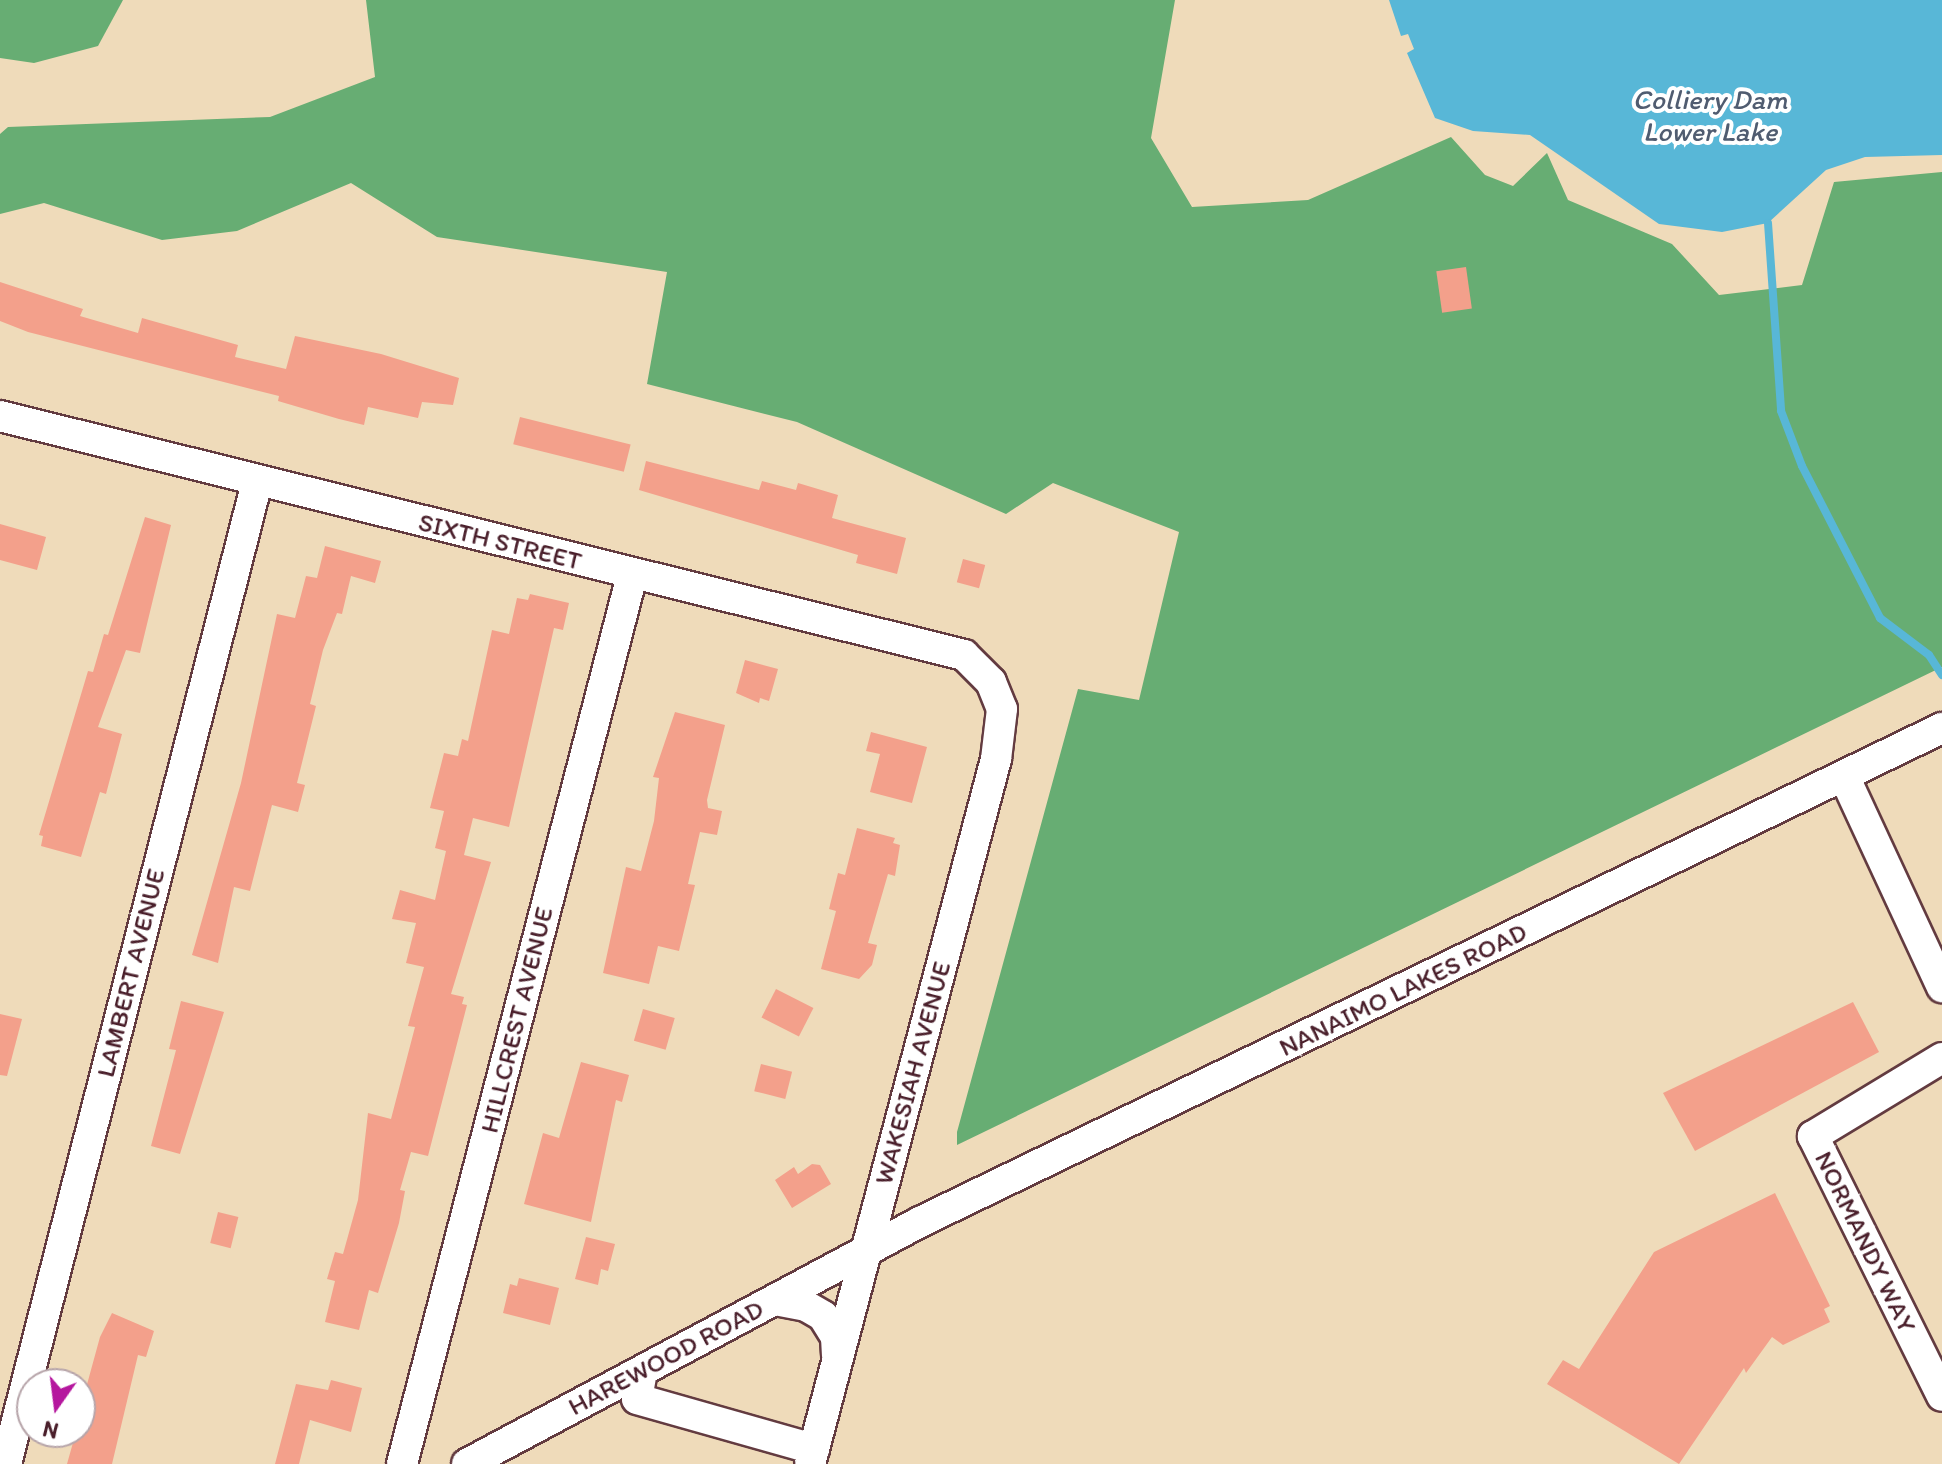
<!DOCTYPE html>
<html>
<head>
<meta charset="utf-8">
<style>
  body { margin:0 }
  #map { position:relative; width:1942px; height:1464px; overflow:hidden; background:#efdbba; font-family:Itim,sans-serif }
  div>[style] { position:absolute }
  .forest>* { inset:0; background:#67ad73 }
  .water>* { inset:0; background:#58b7d7 }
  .stream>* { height:8px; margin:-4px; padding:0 4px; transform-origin:4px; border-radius:4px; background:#58b7d7 }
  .building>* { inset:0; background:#f3a08b; transform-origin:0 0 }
  .roads { filter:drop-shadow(2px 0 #633b40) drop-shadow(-2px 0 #633b40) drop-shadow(0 2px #633b40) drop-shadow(0 -2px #633b40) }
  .minor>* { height:30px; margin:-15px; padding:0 15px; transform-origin:15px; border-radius:15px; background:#fff }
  span { translate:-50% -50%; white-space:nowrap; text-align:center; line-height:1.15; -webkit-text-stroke:8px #fff; paint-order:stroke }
  .street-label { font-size:26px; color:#4a1f2b }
  .water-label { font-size:28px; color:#505c70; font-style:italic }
  .north { position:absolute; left:16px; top:1368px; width:80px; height:80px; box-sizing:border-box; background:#fff; border:2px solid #b7a5aa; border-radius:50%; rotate:194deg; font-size:22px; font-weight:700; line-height:32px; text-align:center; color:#4a1f2b }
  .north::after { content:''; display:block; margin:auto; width:28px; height:36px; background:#b5179e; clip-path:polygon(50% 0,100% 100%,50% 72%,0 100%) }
</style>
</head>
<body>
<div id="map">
  <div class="forest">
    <i style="clip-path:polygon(0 0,123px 0,98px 46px,34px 63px,0 58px)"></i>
    <i style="clip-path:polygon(366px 0,1175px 0,1151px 138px,1192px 207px,1308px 200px,1451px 137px,1485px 175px,1513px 186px,1547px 153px,1568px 200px,1672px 244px,1719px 295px,1802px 285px,1834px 182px,1942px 172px,1942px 667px,957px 1145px,957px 1132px,1078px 689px,1139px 700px,1179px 532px,1053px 483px,1006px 514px,797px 422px,647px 384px,667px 272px,437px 237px,351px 183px,237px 231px,162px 240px,44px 203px,0 214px,0 134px,8px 127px,270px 117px,375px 77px)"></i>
  </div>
  <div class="water">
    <i style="clip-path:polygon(1389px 0,1942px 0,1942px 155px,1865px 157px,1826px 170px,1768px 223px,1722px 232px,1659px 224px,1530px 135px,1473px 131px,1435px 118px,1407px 53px,1414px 49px,1408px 34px,1401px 36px)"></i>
  </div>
  <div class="stream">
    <i style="left:1768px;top:223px;width:188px;rotate:86deg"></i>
    <i style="left:1781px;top:411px;width:59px;rotate:69.1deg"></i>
    <i style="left:1802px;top:466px;width:171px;rotate:62.8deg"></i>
    <i style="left:1880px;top:618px;width:61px;rotate:37.1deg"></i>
    <i style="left:1929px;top:655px;width:24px;rotate:57deg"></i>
  </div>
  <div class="building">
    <i style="left:1466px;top:267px;width:42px;height:30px;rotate:82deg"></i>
    <i style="clip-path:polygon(0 282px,83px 309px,80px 316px,138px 333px,142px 318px,238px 345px,235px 357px,286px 369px,295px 336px,381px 354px,459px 378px,453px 405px,422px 402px,418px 418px,368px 407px,364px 425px,339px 419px,278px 401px,279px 396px,28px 332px,0 321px)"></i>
    <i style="left:520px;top:417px;width:114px;height:28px;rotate:14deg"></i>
    <i style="clip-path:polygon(646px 461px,759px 490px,762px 481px,796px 490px,798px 483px,838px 495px,832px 518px,906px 538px,897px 574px,856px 563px,858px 555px,639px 490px)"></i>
    <i style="clip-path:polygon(145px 517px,171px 525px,140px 653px,126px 650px,98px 727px,122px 734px,106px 794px,100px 792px,81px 857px,41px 846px,43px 836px,39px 835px,88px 671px,93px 672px,104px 634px,108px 635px)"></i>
    <i style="clip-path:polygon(0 524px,46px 537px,37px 570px,0 560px)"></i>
    <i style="clip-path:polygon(325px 546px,381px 561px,375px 583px,351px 576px,342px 614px,337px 613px,323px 650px,310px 704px,316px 706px,297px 783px,305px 785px,298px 812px,272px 805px,250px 891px,234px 887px,218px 963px,192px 955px,241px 783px,277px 614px,295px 618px,306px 576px,317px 578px)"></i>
    <i style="left:963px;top:559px;width:23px;height:24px;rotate:15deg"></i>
    <i style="clip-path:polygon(530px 594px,569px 603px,563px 630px,554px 628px,509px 827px,473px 818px,464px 855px,491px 862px,451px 994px,464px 997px,462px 1004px,467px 1005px,428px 1156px,411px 1152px,400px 1190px,405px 1191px,399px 1223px,378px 1293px,369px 1290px,359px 1330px,325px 1322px,335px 1281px,327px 1279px,335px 1252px,343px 1254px,358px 1200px,368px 1113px,391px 1119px,415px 1027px,408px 1026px,424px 967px,406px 963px,416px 923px,392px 919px,400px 890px,435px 900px,446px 851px,435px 848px,444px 811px,430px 808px,444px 753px,458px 756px,462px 739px,468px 741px,492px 630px,509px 634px,517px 598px,528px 600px)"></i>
    <i style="clip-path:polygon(745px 660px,778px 669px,769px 701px,760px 698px,759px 703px,736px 693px)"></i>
    <i style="clip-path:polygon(675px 712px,725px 725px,707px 800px,708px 808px,722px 811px,717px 835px,700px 832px,688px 884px,695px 885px,679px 951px,658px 946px,649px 984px,603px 973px,626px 867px,641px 871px,654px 821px,659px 778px,653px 777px)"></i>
    <i style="clip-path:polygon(871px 732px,927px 747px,912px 803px,870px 792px,880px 754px,866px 751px)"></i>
    <i style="clip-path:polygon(857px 828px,895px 838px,893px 843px,900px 845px,895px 876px,888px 874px,868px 943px,877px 945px,872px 965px,859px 979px,821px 969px,836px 911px,829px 909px,838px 873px,845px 875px)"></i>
    <i style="left:776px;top:989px;width:42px;height:32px;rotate:27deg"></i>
    <i style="clip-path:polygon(181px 1001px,224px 1012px,180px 1154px,151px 1146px,176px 1050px,169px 1049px)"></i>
    <i style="clip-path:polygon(1853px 1002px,1879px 1052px,1695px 1151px,1663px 1093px)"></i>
    <i style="left:643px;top:1009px;width:33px;height:33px;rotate:16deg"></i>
    <i style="clip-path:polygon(0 1014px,22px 1019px,7px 1076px,0 1075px)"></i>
    <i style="clip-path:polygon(581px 1062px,629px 1075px,622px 1102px,616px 1100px,591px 1222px,524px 1204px,543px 1133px,559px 1138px)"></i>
    <i style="left:761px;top:1064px;width:32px;height:28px;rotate:14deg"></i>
    <i style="clip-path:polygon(812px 1164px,820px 1165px,831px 1184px,792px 1208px,775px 1180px,794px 1167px,798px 1174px)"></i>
    <i style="clip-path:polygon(1775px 1193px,1830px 1306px,1824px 1309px,1830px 1322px,1783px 1345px,1772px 1337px,1746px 1373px,1744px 1368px,1679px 1464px,1547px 1384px,1563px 1360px,1579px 1369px,1654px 1252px)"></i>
    <i style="left:218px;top:1212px;width:21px;height:32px;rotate:14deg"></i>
    <i style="clip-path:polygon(586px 1237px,615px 1244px,608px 1271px,601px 1269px,598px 1285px,575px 1279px)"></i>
    <i style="clip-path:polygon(519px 1278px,559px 1288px,550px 1325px,503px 1313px,510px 1284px,517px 1286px)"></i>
    <i style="clip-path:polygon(112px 1313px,154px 1331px,146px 1357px,138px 1355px,112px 1464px,67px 1464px,76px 1432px,80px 1432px,80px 1410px,100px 1337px)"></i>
    <i style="clip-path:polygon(331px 1380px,362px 1388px,351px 1432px,310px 1420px,299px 1464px,275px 1464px,296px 1384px,328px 1390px)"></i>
  </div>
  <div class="roads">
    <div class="minor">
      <i style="left:0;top:416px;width:993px;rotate:13.92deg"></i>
      <i style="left:964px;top:655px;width:38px;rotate:45deg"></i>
      <i style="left:991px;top:682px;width:29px;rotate:68deg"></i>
      <i style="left:1002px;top:709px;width:50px;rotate:96.8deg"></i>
      <i style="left:996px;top:759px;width:729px;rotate:104.78deg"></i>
      <i style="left:1844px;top:776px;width:233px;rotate:65.1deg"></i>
      <i style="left:1942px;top:1058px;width:151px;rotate:148.8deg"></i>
      <i style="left:1813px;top:1136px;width:290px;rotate:63.6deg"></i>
      <i style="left:775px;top:1300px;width:32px;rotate:11deg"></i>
      <i style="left:806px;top:1306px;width:20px;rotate:30deg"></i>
      <i style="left:823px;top:1316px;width:25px;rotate:58deg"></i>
      <i style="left:836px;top:1337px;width:18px;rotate:87deg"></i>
      <i style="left:642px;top:1371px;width:28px;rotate:100deg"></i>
      <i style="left:637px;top:1399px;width:184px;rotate:15.8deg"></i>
      <i style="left:6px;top:1464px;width:1014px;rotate:-75.66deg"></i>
      <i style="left:402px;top:1464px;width:918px;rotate:-75.49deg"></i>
      <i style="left:467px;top:1464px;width:514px;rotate:-28.11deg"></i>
      <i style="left:920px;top:1222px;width:1135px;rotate:-25.8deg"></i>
    </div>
  </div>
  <div class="street-label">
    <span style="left:500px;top:542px;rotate:14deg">SIXTH STREET</span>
    <span style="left:131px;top:973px;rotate:-76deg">LAMBERT AVENUE</span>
    <span style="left:1403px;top:990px;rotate:-26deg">NANAIMO LAKES ROAD</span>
    <span style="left:517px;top:1020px;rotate:-76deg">HILLCREST AVENUE</span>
    <span style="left:913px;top:1073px;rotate:-75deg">WAKESIAH AVENUE</span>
    <span style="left:1865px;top:1242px;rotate:64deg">NORMANDY WAY</span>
    <span style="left:666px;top:1358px;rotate:-28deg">HAREWOOD ROAD</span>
  </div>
  <div class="water-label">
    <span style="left:1710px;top:115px">Colliery Dam<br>Lower Lake</span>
  </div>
  <div class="north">N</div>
</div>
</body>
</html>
